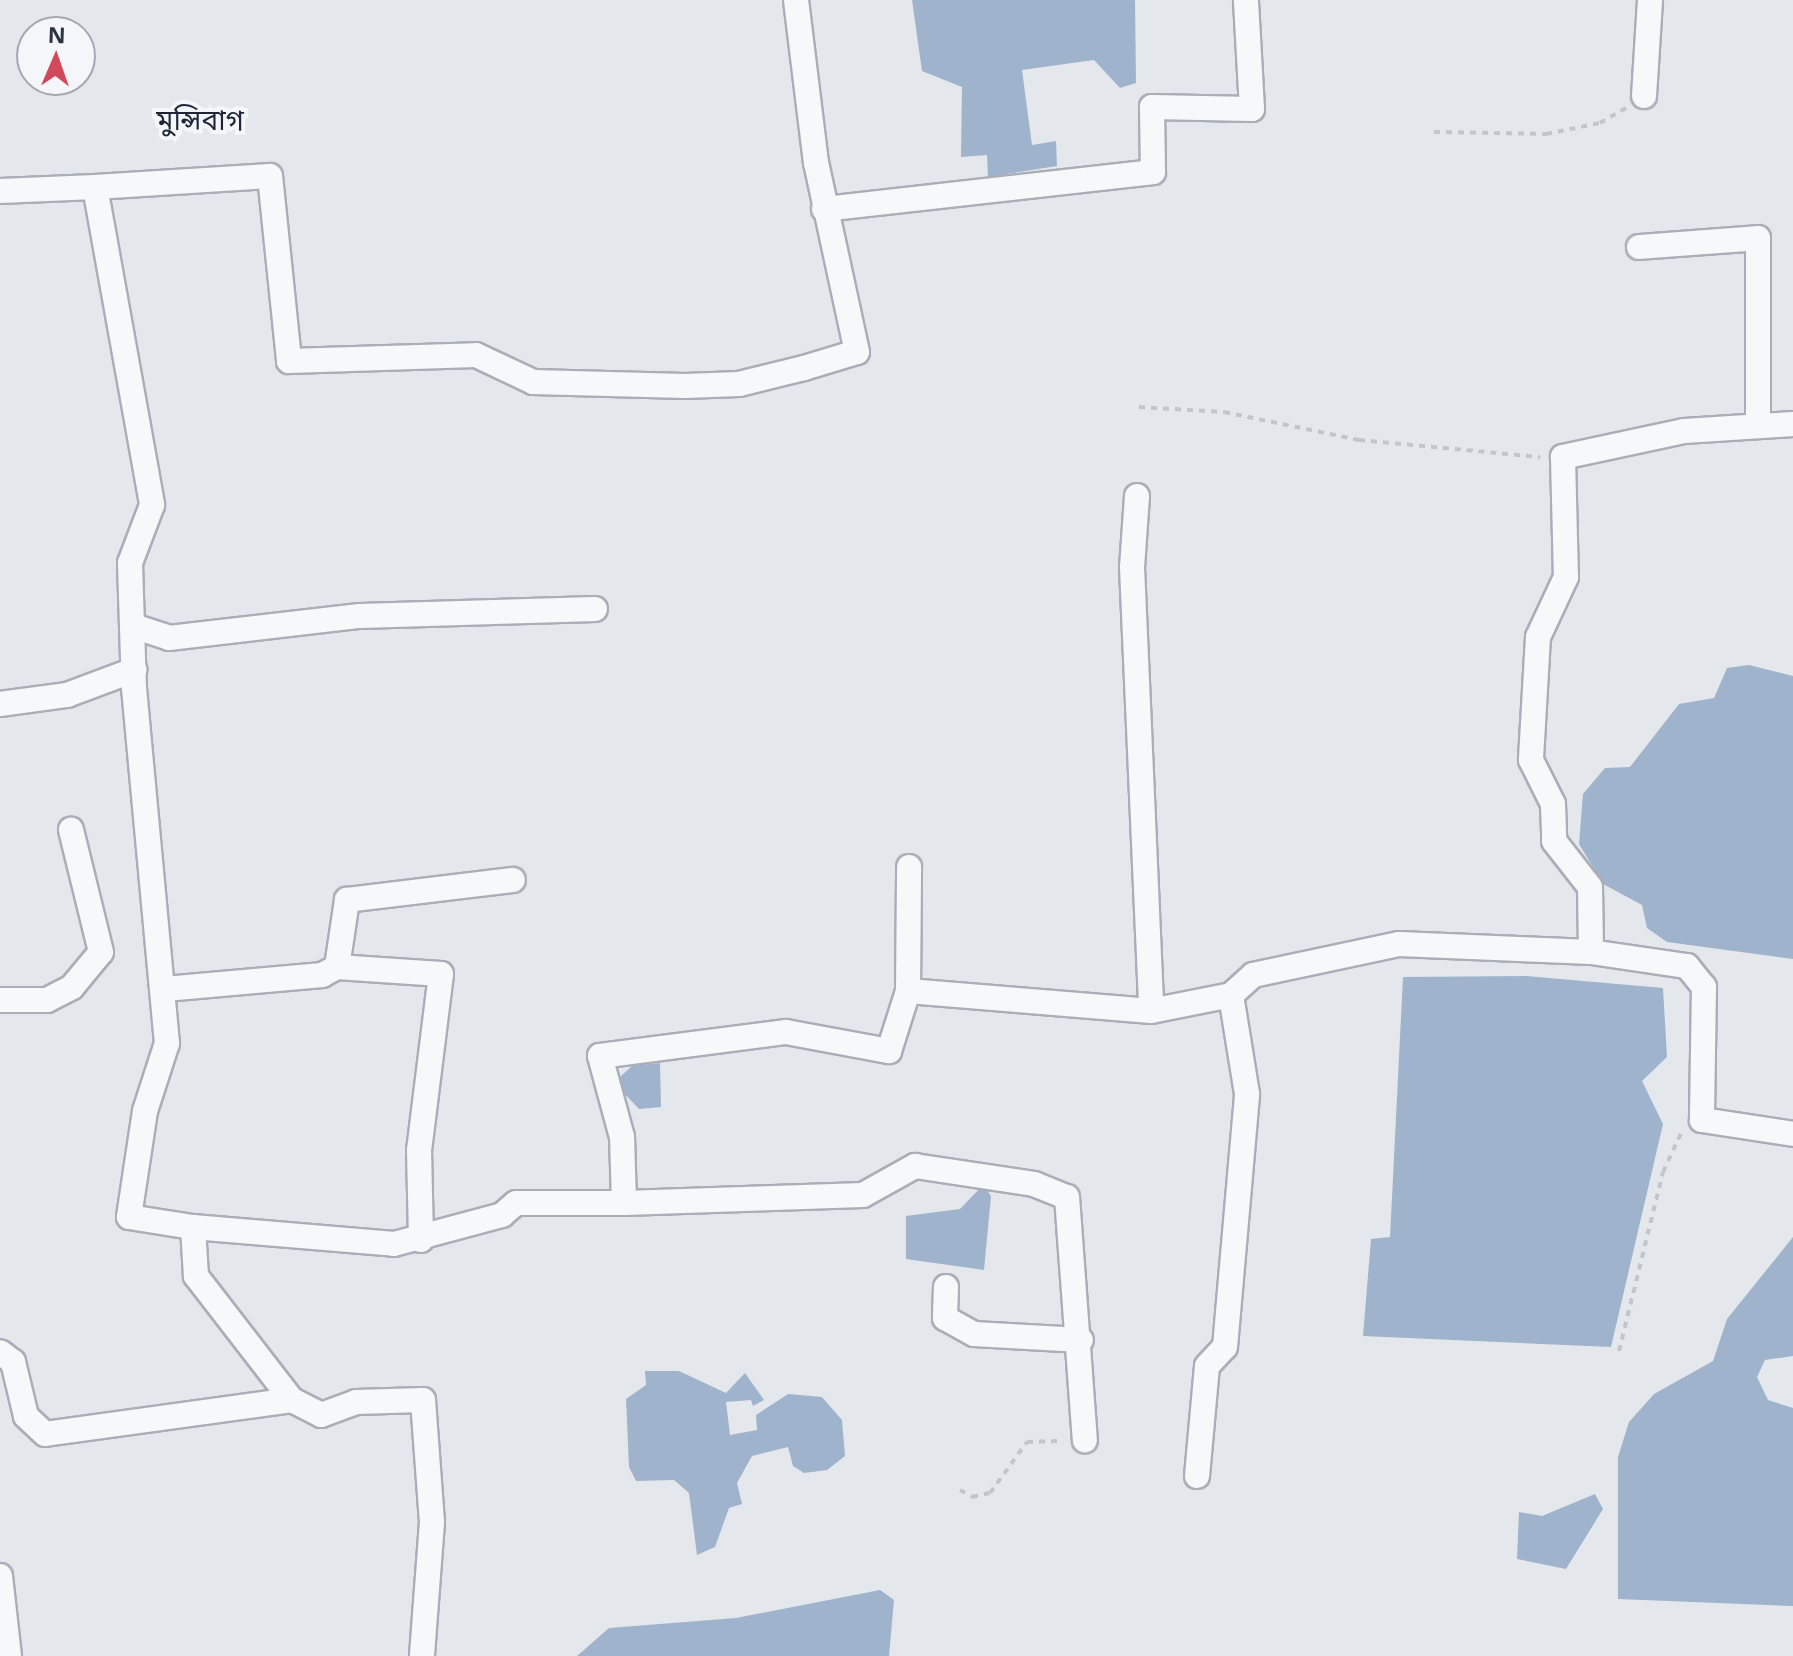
<!DOCTYPE html>
<html>
<head>
<meta charset="utf-8">
<style>
  body { margin:0 }
  #map { position:relative; width:1793px; height:1656px; overflow:hidden; background:#e4e7ec; font-family:"Open Sans","Noto Sans Bengali",sans-serif }
  div>[style] { position:absolute }
  .water>* { inset:0; background:#9fb4cc }
  .path>* { height:4px; margin-top:-2px; transform-origin:0; background:repeating-linear-gradient(90deg,#c2c5cb 0 6px,transparent 0 12px) }
  .roads { filter:drop-shadow(2px 0 #a9aeb7) drop-shadow(-2px 0 #a9aeb7) drop-shadow(0 2px #a9aeb7) drop-shadow(0 -2px #a9aeb7) }
  .minor>* { height:24px; margin:-12px; padding:0 12px; transform-origin:12px; border-radius:12px; background:#f7f8fa }
  span { translate:-50% -50%; white-space:nowrap; text-align:center; line-height:1.15; -webkit-text-stroke:8px #f4f6f9; paint-order:stroke }
  .quarter-label { font-size:28px; color:#1d2536 }
  .north { position:absolute; left:16px; top:16px; width:80px; height:80px; box-sizing:border-box; background:#f4f6f9; border:2px solid #a4a8b1; border-radius:50%; rotate:2deg; font-size:22px; font-weight:700; line-height:32px; text-align:center; color:#2b3445 }
  .north::after { content:''; display:block; margin:auto; width:28px; height:36px; background:#d1495b; clip-path:polygon(50% 0,100% 100%,50% 72%,0 100%) }
</style>
</head>
<body>
<div id="map">
  <div class="water">
    <i style="clip-path:polygon(912px 0,1135px 0,1136px 83px,1120px 88px,1094px 60px,1022px 70px,1032px 145px,1056px 141px,1057px 166px,988px 177px,987px 155px,961px 157px,962px 87px,922px 71px)"></i>
    <i style="clip-path:polygon(1749px 665px,1793px 676px,1793px 959px,1667px 942px,1647px 928px,1642px 905px,1603px 884px,1579px 844px,1583px 794px,1605px 768px,1630px 767px,1679px 704px,1714px 698px,1727px 668px)"></i>
    <i style="clip-path:polygon(1526px 976px,1663px 988px,1667px 1057px,1642px 1081px,1663px 1124px,1611px 1347px,1363px 1336px,1371px 1239px,1390px 1237px,1403px 977px)"></i>
    <i style="clip-path:polygon(660px 1063px,661px 1107px,639px 1109px,622px 1091px,621px 1076px,632px 1066px)"></i>
    <i style="clip-path:polygon(983px 1185px,991px 1196px,984px 1270px,906px 1259px,906px 1216px,960px 1209px)"></i>
    <i style="clip-path:polygon(1793px 1237px,1793px 1356px,1765px 1360px,1757px 1377px,1768px 1400px,1793px 1408px,1793px 1606px,1618px 1599px,1618px 1457px,1629px 1422px,1654px 1394px,1713px 1361px,1727px 1319px)"></i>
    <i style="clip-path:polygon(645px 1371px,679px 1371px,726px 1393px,745px 1373px,764px 1400px,753px 1406px,751px 1400px,726px 1402px,730px 1435px,757px 1430px,756px 1415px,788px 1394px,822px 1397px,842px 1420px,845px 1456px,827px 1470px,804px 1473px,793px 1466px,788px 1447px,752px 1456px,737px 1483px,742px 1504px,729px 1508px,715px 1547px,697px 1555px,689px 1493px,674px 1480px,636px 1481px,629px 1467px,626px 1399px,646px 1385px)"></i>
    <i style="clip-path:polygon(1595px 1494px,1603px 1509px,1566px 1569px,1517px 1559px,1519px 1512px,1542px 1516px)"></i>
    <i style="clip-path:polygon(880px 1590px,894px 1600px,889px 1656px,577px 1656px,609px 1628px,736px 1618px)"></i>
  </div>
  <div class="path">
    <i style="left:1434px;top:132px;width:112px;rotate:1deg"></i>
    <i style="left:1546px;top:134px;width:55px;rotate:-11.5deg"></i>
    <i style="left:1600px;top:123px;width:30px;rotate:-30deg"></i>
    <i style="left:1139px;top:407px;width:85px;rotate:3.4deg"></i>
    <i style="left:1224px;top:412px;width:138px;rotate:11.7deg"></i>
    <i style="left:1359px;top:440px;width:182px;rotate:5.4deg"></i>
    <i style="left:1619px;top:1351px;width:184px;rotate:-76.2deg"></i>
    <i style="left:1663px;top:1172px;width:45px;rotate:-65.1deg"></i>
    <i style="left:960px;top:1490px;width:14px;rotate:30deg"></i>
    <i style="left:972px;top:1497px;width:18px;rotate:-13deg"></i>
    <i style="left:990px;top:1493px;width:63px;rotate:-54deg"></i>
    <i style="left:1027px;top:1442px;width:36px;rotate:-2deg"></i>
  </div>
  <div class="roads">
    <div class="minor">
      <i style="left:1644px;top:96px;width:96px;rotate:-86.4deg"></i>
      <i style="left:95px;top:187px;width:175px;rotate:-3.6deg"></i>
      <i style="left:270px;top:176px;width:186px;rotate:84.1deg"></i>
      <i style="left:289px;top:361px;width:187px;rotate:-1.8deg"></i>
      <i style="left:476px;top:355px;width:63px;rotate:25.3deg"></i>
      <i style="left:533px;top:382px;width:152px;rotate:1.5deg"></i>
      <i style="left:685px;top:386px;width:54px;rotate:-2.1deg"></i>
      <i style="left:739px;top:384px;width:67px;rotate:-13.8deg"></i>
      <i style="left:804px;top:368px;width:55px;rotate:-16.8deg"></i>
      <i style="left:857px;top:352px;width:193px;rotate:-102.2deg"></i>
      <i style="left:816px;top:163px;width:164px;rotate:-97deg"></i>
      <i style="left:0;top:191px;width:95px;rotate:-2.4deg"></i>
      <i style="left:95px;top:187px;width:323px;rotate:79.8deg"></i>
      <i style="left:152px;top:505px;width:62px;rotate:110.8deg"></i>
      <i style="left:130px;top:563px;width:125px;rotate:88.2deg"></i>
      <i style="left:134px;top:688px;width:357px;rotate:84.7deg"></i>
      <i style="left:167px;top:1043px;width:71px;rotate:107.9deg"></i>
      <i style="left:145px;top:1111px;width:107px;rotate:98.6deg"></i>
      <i style="left:129px;top:1217px;width:65px;rotate:8.9deg"></i>
      <i style="left:193px;top:1227px;width:49px;rotate:86.5deg"></i>
      <i style="left:196px;top:1276px;width:157px;rotate:52.3deg"></i>
      <i style="left:292px;top:1400px;width:249px;rotate:172.2deg"></i>
      <i style="left:45px;top:1434px;width:26px;rotate:-137deg"></i>
      <i style="left:26px;top:1416px;width:56px;rotate:-103.5deg"></i>
      <i style="left:13px;top:1362px;width:16px;rotate:-142deg"></i>
      <i style="left:824px;top:209px;width:331px;rotate:-6.4deg"></i>
      <i style="left:1153px;top:172px;width:65px;rotate:-90.9deg"></i>
      <i style="left:1152px;top:107px;width:100px;rotate:1.1deg"></i>
      <i style="left:1252px;top:109px;width:109px;rotate:-93.2deg"></i>
      <i style="left:1639px;top:247px;width:119px;rotate:-4.3deg"></i>
      <i style="left:1758px;top:238px;width:186px;rotate:90deg"></i>
      <i style="left:1793px;top:424px;width:109px;rotate:176.3deg"></i>
      <i style="left:1684px;top:431px;width:124px;rotate:167.9deg"></i>
      <i style="left:1563px;top:457px;width:120px;rotate:88.6deg"></i>
      <i style="left:1566px;top:577px;width:66px;rotate:115deg"></i>
      <i style="left:1538px;top:637px;width:123px;rotate:93.3deg"></i>
      <i style="left:1531px;top:760px;width:49px;rotate:63.4deg"></i>
      <i style="left:1553px;top:804px;width:37px;rotate:88deg"></i>
      <i style="left:1554px;top:841px;width:58px;rotate:52deg"></i>
      <i style="left:1590px;top:887px;width:65px;rotate:89.1deg"></i>
      <i style="left:1591px;top:952px;width:97px;rotate:8.3deg"></i>
      <i style="left:1687px;top:966px;width:27px;rotate:51deg"></i>
      <i style="left:1704px;top:987px;width:133px;rotate:90.9deg"></i>
      <i style="left:1702px;top:1120px;width:92px;rotate:8.7deg"></i>
      <i style="left:1137px;top:496px;width:71px;rotate:94deg"></i>
      <i style="left:1132px;top:567px;width:444px;rotate:87.5deg"></i>
      <i style="left:133px;top:626px;width:38px;rotate:18deg"></i>
      <i style="left:169px;top:638px;width:192px;rotate:-6.6deg"></i>
      <i style="left:360px;top:616px;width:235px;rotate:-1.7deg"></i>
      <i style="left:0;top:704px;width:68px;rotate:-7.7deg"></i>
      <i style="left:67px;top:695px;width:72px;rotate:-20.5deg"></i>
      <i style="left:337px;top:967px;width:104px;rotate:3.9deg"></i>
      <i style="left:441px;top:974px;width:177px;rotate:97.1deg"></i>
      <i style="left:419px;top:1150px;width:90px;rotate:88.7deg"></i>
      <i style="left:165px;top:989px;width:158px;rotate:-5.1deg"></i>
      <i style="left:322px;top:975px;width:17px;rotate:-28deg"></i>
      <i style="left:337px;top:967px;width:68px;rotate:-81.5deg"></i>
      <i style="left:347px;top:900px;width:167px;rotate:-6.9deg"></i>
      <i style="left:908px;top:991px;width:124px;rotate:-89.5deg"></i>
      <i style="left:0;top:1000px;width:47px"></i>
      <i style="left:47px;top:1000px;width:28px;rotate:-27deg"></i>
      <i style="left:72px;top:987px;width:45px;rotate:-50.4deg"></i>
      <i style="left:101px;top:952px;width:126px;rotate:-103.8deg"></i>
      <i style="left:624px;top:1203px;width:239px;rotate:-1.9deg"></i>
      <i style="left:863px;top:1195px;width:60px;rotate:-29.1deg"></i>
      <i style="left:915px;top:1166px;width:120px;rotate:8.6deg"></i>
      <i style="left:1034px;top:1184px;width:35px;rotate:22deg"></i>
      <i style="left:1067px;top:1197px;width:244px;rotate:85.8deg"></i>
      <i style="left:193px;top:1227px;width:202px;rotate:4.8deg"></i>
      <i style="left:394px;top:1244px;width:112px;rotate:-15deg"></i>
      <i style="left:502px;top:1215px;width:18px;rotate:-41deg"></i>
      <i style="left:516px;top:1203px;width:108px"></i>
      <i style="left:624px;top:1203px;width:66px;rotate:-91.7deg"></i>
      <i style="left:622px;top:1137px;width:84px;rotate:-105.2deg"></i>
      <i style="left:600px;top:1056px;width:188px;rotate:-7.4deg"></i>
      <i style="left:786px;top:1032px;width:105px;rotate:10.5deg"></i>
      <i style="left:889px;top:1051px;width:63px;rotate:-72.4deg"></i>
      <i style="left:908px;top:991px;width:244px;rotate:4.7deg"></i>
      <i style="left:1151px;top:1011px;width:82px;rotate:-11.3deg"></i>
      <i style="left:1231px;top:995px;width:30px;rotate:-42deg"></i>
      <i style="left:1253px;top:975px;width:149px;rotate:-12deg"></i>
      <i style="left:1399px;top:944px;width:192px;rotate:2.4deg"></i>
      <i style="left:946px;top:1287px;width:31px;rotate:92deg"></i>
      <i style="left:945px;top:1318px;width:33px;rotate:29deg"></i>
      <i style="left:974px;top:1334px;width:107px;rotate:3.2deg"></i>
      <i style="left:292px;top:1400px;width:33px;rotate:27deg"></i>
      <i style="left:321px;top:1415px;width:37px;rotate:-20deg"></i>
      <i style="left:356px;top:1402px;width:67px;rotate:-1.7deg"></i>
      <i style="left:423px;top:1400px;width:122px;rotate:85.8deg"></i>
      <i style="left:432px;top:1522px;width:134px;rotate:94.3deg"></i>
      <i style="left:1197px;top:1476px;width:110px;rotate:-84.8deg"></i>
      <i style="left:1207px;top:1366px;width:26px;rotate:-47deg"></i>
      <i style="left:1225px;top:1347px;width:254px;rotate:-85deg"></i>
      <i style="left:1247px;top:1094px;width:100px;rotate:-99.2deg"></i>
      <i style="left:0;top:1576px;width:81px;rotate:83.6deg"></i>
    </div>
  </div>
  <div class="quarter-label">
    <span style="left:200px;top:119px">মুন্সিবাগ</span>
  </div>
  <div class="north">N</div>
</div>
</body>
</html>
